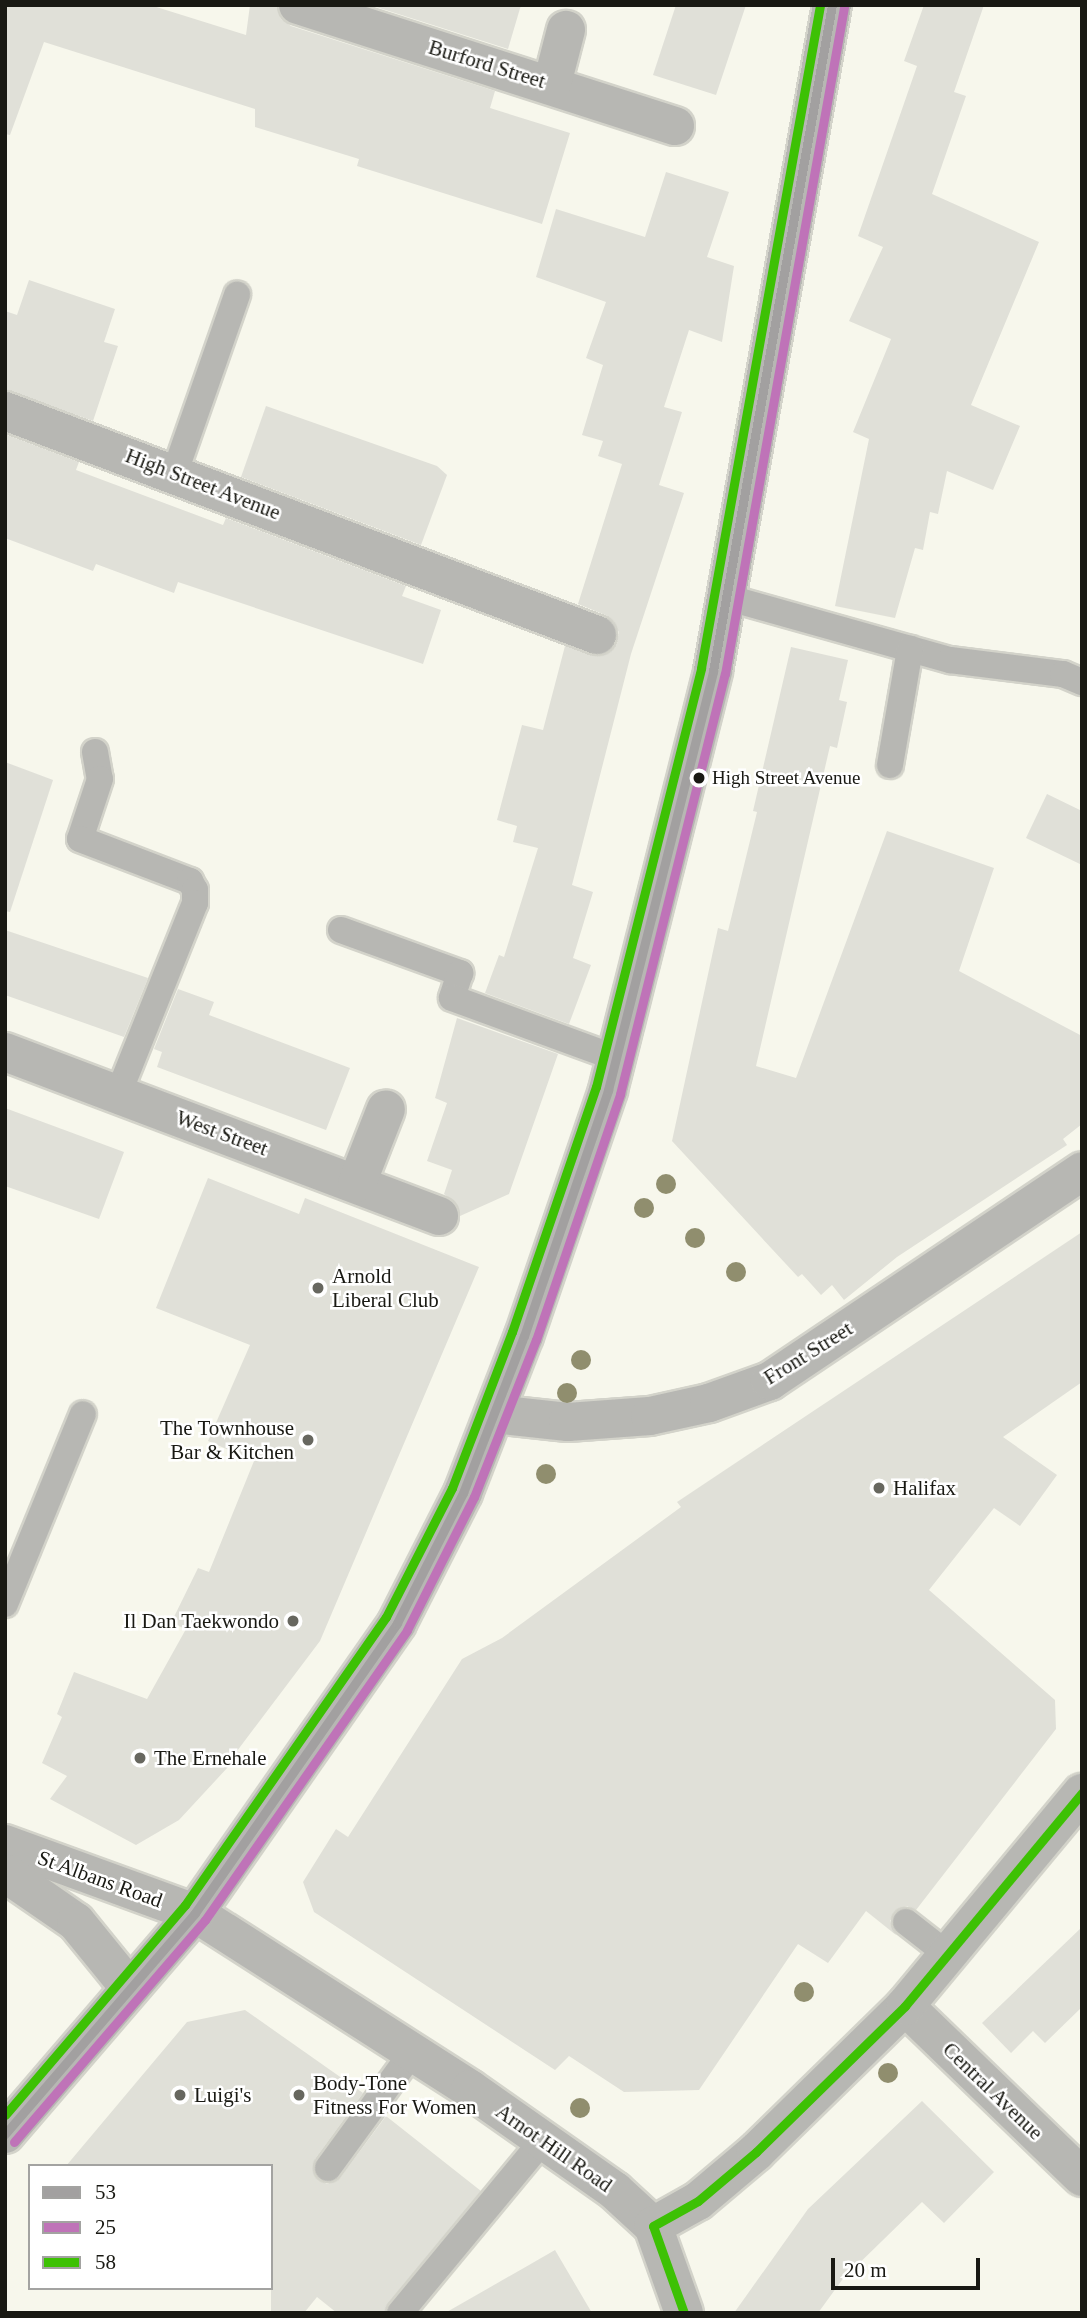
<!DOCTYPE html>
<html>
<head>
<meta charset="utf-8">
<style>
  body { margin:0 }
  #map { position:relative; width:1087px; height:2318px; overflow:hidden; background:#f7f7ec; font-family:"Times New Roman",serif }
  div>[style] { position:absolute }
  .building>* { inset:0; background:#e0e0d8 }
  .roads { filter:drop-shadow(2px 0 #d3d3ca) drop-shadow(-2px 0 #d3d3ca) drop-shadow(0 2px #d3d3ca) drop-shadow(0 -2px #d3d3ca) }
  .service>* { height:26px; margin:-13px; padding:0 13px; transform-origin:13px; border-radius:13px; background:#b7b7b3 }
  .pedestrian>* { height:38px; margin:-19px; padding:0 19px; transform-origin:19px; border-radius:19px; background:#b7b7b3 }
  .minor>* { height:38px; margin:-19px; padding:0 19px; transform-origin:19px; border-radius:19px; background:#b7b7b3 }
  .tertiary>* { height:38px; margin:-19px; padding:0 19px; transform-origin:19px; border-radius:19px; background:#b7b7b3 }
  .bus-1>* { height:9px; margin:-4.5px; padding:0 4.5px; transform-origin:4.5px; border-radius:4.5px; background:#a2a0a0 }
  .bus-2>* { height:9px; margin:-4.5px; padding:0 4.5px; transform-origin:4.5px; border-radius:4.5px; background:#bf73b8 }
  .bus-3>* { height:9px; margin:-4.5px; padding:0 4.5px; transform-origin:4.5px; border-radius:4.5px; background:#3dc104 }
  .bus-4>* { height:9px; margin:-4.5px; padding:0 4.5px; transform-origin:4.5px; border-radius:4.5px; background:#3dc104 }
  .trees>* { width:20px; height:20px; margin:-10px; border-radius:50%; background:#908e6e }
  .dots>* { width:19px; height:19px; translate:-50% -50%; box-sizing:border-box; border:4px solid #fff; border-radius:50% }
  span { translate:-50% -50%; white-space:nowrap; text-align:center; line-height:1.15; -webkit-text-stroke:5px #fff; paint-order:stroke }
  .bus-label { font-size:19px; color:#191913 }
  .left { translate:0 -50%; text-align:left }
  .street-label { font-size:21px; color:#191913 }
  .poi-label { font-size:21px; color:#191913 }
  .right { translate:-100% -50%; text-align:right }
  .frame { position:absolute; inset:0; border:7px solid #191913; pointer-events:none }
  .legend { position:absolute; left:28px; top:2164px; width:245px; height:126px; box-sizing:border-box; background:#fff; border:2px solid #a3a3a1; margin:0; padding:9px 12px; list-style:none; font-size:21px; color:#191913 }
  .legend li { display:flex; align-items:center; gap:14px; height:35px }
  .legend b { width:35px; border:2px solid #a3a3a1 }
  .scale { position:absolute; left:831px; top:2258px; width:149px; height:32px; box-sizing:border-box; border:4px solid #191913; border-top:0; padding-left:9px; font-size:21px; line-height:24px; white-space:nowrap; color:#191913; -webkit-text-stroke:5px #fff; paint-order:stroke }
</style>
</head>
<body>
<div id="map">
  <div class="building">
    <i style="clip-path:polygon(5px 5px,150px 5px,246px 35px,250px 5px,277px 5px,281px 19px,291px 26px,495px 91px,490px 108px,570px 133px,542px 224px,357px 166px,359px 159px,255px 127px,255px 109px,44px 42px,10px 135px,5px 134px)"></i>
    <i style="clip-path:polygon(370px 5px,521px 5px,508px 49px)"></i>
    <i style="clip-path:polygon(676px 5px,746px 5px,716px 95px,653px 75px)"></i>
    <i style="clip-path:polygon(924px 5px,984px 5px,954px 92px,966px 96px,932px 194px,1039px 242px,971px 405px,1020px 426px,993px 490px,947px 471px,938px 514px,930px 512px,923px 550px,915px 548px,895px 618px,835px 606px,869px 439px,853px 432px,891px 339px,849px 321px,883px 247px,858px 236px,917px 66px,904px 61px)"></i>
    <i style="clip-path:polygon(666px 172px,729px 192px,707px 257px,734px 266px,722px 342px,689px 330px,664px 407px,682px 412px,659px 485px,684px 493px,631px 654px,572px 885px,593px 892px,573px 958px,591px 965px,569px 1024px,485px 993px,499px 955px,504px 957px,538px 848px,513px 842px,517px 826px,497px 820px,522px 725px,543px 730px,565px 646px,601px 656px,617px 643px,619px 632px,605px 615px,578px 604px,622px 464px,598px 456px,603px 441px,582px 435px,603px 365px,586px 358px,606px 302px,536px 277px,556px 209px,645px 237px)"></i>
    <i style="clip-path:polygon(29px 280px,115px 309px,104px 342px,118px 346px,93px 421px,5px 390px,5px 311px,17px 315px)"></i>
    <i style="clip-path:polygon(266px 406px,437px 466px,447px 475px,421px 545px,241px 477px)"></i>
    <i style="clip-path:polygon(5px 434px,79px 462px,76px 470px,223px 525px,226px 518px,406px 586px,402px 596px,441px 610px,423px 664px,178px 582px,174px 593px,96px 564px,93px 571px,5px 538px)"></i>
    <i style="clip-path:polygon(791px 647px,848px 660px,839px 700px,847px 702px,837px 748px,830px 746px,756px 1066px,796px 1078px,887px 831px,994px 868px,959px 971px,1082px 1036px,1082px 1124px,1063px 1139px,1067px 1145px,897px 1257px,844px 1300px,832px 1285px,821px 1295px,802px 1274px,798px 1277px,672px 1141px,718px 928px,728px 931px,757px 812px,753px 811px)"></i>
    <i style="clip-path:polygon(5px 762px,53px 780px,10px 912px,5px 911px)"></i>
    <i style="clip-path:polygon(1047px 794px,1082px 811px,1082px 865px,1026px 838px)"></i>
    <i style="clip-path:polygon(5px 930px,148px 978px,124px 1037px,5px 995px)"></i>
    <i style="clip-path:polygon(178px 989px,214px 1002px,209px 1015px,350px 1068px,326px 1130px,157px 1067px,162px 1052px,154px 1049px)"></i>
    <i style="clip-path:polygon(457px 1018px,558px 1054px,509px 1194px,460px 1216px,456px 1203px,444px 1194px,452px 1170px,427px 1161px,447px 1103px,435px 1098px)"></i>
    <i style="clip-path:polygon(5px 1108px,124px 1152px,99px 1219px,5px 1186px)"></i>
    <i style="clip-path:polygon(208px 1178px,299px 1214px,305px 1198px,479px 1267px,320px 1641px,237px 1751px,241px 1753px,179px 1820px,136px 1845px,50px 1799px,67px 1776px,42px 1763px,62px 1717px,57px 1714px,74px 1672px,147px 1699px,186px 1629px,171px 1623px,198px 1568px,209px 1572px,254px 1461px,208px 1441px,250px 1345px,156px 1308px)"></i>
    <i style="clip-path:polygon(1082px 1232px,1082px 1382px,1003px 1437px,1057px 1475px,1020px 1526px,994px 1508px,929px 1590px,1055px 1700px,1056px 1729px,916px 1910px,907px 1906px,894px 1912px,890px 1921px,896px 1935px,866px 1911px,828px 1963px,798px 1944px,699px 2090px,624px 2092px,569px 2056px,555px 2070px,314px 1912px,303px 1882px,336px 1829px,348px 1837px,462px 1659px,502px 1638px,681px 1507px,677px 1502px)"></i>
    <i style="clip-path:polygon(1082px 1927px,1082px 2007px,1045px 2043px,1033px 2031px,1011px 2053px,982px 2023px)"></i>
    <i style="clip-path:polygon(245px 2010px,363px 2093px,315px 2159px,318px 2180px,327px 2184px,340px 2178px,386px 2116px,481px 2191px,385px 2313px,337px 2313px,317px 2297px,304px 2313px,271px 2313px,271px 2166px,66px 2166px,187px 2022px)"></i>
    <i style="clip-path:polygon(922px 2101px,994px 2172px,944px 2223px,922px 2202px,842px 2280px,818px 2313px,734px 2313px,808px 2209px)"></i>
    <i style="clip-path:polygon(555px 2250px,592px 2313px,445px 2313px,529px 2265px)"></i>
  </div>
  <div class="roads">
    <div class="service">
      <i style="left:175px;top:472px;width:188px;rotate:-70.7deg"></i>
      <i style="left:729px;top:598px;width:230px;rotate:15.7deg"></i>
      <i style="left:950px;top:660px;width:114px;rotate:7.1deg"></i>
      <i style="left:1063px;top:674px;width:21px;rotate:23deg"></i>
      <i style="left:95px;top:752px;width:27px;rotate:80deg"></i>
      <i style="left:100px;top:779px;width:63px;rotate:108.4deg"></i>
      <i style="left:80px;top:839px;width:118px;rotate:20.9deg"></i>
      <i style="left:190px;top:881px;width:10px;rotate:61deg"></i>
      <i style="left:195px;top:890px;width:13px;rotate:90deg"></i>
      <i style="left:195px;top:903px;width:207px;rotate:111.9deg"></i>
      <i style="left:890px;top:765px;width:118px;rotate:-80.2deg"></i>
      <i style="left:341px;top:930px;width:127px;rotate:19.9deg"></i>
      <i style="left:460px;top:973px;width:26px;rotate:108deg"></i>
      <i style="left:452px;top:998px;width:175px;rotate:20.1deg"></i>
      <i style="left:5px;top:1604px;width:205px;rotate:-67.7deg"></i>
      <i style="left:906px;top:1922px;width:52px;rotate:38deg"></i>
      <i style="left:328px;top:2168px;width:142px;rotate:-53.9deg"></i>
      <i style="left:400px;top:2313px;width:224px;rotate:-50.4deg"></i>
    </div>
    <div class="pedestrian">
      <i style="left:494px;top:1414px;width:74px;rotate:6.2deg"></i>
      <i style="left:568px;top:1422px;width:82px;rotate:-4.2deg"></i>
      <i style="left:650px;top:1416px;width:60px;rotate:-12.4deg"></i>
      <i style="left:709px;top:1403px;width:65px;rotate:-19.8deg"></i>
      <i style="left:770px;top:1381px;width:376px;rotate:-33.9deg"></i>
    </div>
    <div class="minor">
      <i style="left:298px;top:5px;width:396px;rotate:17.8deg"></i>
      <i style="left:552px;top:84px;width:56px;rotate:-75.5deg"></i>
      <i style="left:5px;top:411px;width:633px;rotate:20.73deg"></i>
      <i style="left:5px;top:1052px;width:464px;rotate:20.7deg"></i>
      <i style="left:357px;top:1183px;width:79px;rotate:-68.6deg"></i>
      <i style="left:5px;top:1844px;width:202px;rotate:20deg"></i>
      <i style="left:5px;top:1873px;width:86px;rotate:34.6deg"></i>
      <i style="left:76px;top:1922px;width:82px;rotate:50.9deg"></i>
      <i style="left:905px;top:2006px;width:246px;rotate:44deg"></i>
    </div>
    <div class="tertiary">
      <i style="left:195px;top:1913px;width:326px;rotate:32.6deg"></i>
      <i style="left:470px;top:2089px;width:177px;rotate:35.1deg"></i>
      <i style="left:615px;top:2191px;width:52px;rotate:42.6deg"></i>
      <i style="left:653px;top:2226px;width:92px;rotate:70.4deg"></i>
      <i style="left:5px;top:2134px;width:291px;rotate:-49.3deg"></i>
      <i style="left:195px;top:1913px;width:353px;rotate:-55.1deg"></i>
      <i style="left:397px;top:1623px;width:146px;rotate:-63.1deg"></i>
      <i style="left:463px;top:1493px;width:168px;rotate:-68.8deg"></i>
      <i style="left:524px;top:1336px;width:260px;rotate:-71.1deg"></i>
      <i style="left:608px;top:1090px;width:432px;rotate:-75.9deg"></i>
      <i style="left:713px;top:671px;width:677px;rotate:-79.87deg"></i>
      <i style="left:653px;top:2226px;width:51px;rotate:-29.1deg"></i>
      <i style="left:698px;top:2201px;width:76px;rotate:-40.2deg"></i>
      <i style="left:756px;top:2152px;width:209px;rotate:-44.4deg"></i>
      <i style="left:905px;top:2006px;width:277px;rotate:-50.3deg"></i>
    </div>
  </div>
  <div class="bus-1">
    <i style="left:5px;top:2134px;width:291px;rotate:-49.3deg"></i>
    <i style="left:195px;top:1913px;width:353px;rotate:-55.1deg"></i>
    <i style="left:397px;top:1623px;width:146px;rotate:-63.1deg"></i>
    <i style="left:463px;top:1493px;width:168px;rotate:-68.8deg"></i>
    <i style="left:524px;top:1336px;width:260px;rotate:-71.1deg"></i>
    <i style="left:608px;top:1090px;width:432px;rotate:-75.9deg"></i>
    <i style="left:713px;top:671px;width:677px;rotate:-79.87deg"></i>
  </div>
  <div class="bus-2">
    <i style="left:14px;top:2142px;width:293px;rotate:-49.3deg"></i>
    <i style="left:205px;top:1920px;width:353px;rotate:-55.1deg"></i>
    <i style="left:407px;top:1630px;width:149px;rotate:-63.3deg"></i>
    <i style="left:474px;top:1497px;width:169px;rotate:-68.5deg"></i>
    <i style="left:536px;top:1340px;width:260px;rotate:-71.1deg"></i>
    <i style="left:620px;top:1094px;width:433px;rotate:-76deg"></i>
    <i style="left:725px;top:674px;width:678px;rotate:-79.88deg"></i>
  </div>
  <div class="bus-3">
    <i style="left:5px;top:2115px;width:277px;rotate:-49.4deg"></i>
    <i style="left:185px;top:1905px;width:351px;rotate:-55.1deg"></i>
    <i style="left:386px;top:1617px;width:145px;rotate:-62.9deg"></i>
    <i style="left:452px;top:1488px;width:167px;rotate:-69deg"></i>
    <i style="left:512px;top:1332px;width:259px;rotate:-71.1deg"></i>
    <i style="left:596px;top:1087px;width:432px;rotate:-75.9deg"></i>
    <i style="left:701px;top:668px;width:674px;rotate:-79.82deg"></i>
  </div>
  <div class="bus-4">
    <i style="left:684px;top:2313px;width:92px;rotate:-109.6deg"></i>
    <i style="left:653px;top:2226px;width:51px;rotate:-29.1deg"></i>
    <i style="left:698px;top:2201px;width:76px;rotate:-40.2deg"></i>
    <i style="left:756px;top:2152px;width:209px;rotate:-44.4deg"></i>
    <i style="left:905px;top:2006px;width:277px;rotate:-50.3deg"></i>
  </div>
  <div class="trees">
    <i style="left:666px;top:1184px"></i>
    <i style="left:644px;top:1208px"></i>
    <i style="left:695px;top:1238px"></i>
    <i style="left:736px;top:1272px"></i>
    <i style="left:581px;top:1360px"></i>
    <i style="left:567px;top:1393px"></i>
    <i style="left:546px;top:1474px"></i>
    <i style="left:804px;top:1992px"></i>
    <i style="left:888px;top:2073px"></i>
    <i style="left:580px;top:2108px"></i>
  </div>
  <div class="dots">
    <i style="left:699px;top:778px;background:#191913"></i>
    <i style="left:318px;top:1288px;background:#67675f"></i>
    <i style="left:308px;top:1440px;background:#67675f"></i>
    <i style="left:879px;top:1488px;background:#67675f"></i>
    <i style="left:293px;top:1621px;background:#67675f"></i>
    <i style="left:140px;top:1758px;background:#67675f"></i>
    <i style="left:180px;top:2095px;background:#67675f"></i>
    <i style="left:299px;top:2095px;background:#67675f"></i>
  </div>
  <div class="bus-label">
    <span class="left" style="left:712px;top:778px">High Street Avenue</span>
  </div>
  <div class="street-label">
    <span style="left:487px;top:64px;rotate:17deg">Burford Street</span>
    <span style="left:203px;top:484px;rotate:21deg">High Street Avenue</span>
    <span style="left:222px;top:1133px;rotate:20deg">West Street</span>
    <span style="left:808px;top:1353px;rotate:-32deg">Front Street</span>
    <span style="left:100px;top:1879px;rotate:20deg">St Albans Road</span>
    <span style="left:993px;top:2091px;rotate:44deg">Central Avenue</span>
    <span style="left:554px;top:2148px;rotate:35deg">Arnot Hill Road</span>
  </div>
  <div class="poi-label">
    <span class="left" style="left:332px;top:1288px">Arnold<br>Liberal Club</span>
    <span class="right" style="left:294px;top:1440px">The Townhouse<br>Bar &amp; Kitchen</span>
    <span class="left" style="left:893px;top:1488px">Halifax</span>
    <span class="right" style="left:279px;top:1621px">Il Dan Taekwondo</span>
    <span class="left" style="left:154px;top:1758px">The Ernehale</span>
    <span class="left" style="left:313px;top:2095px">Body-Tone<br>Fitness For Women</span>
    <span class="left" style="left:194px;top:2095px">Luigi's</span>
  </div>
  <div class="frame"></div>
  <ul class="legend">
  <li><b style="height:9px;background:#a2a0a0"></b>53</li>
  <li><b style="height:9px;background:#bf73b8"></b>25</li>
  <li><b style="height:9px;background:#3dc104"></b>58</li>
  </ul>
  <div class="scale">20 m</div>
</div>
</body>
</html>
